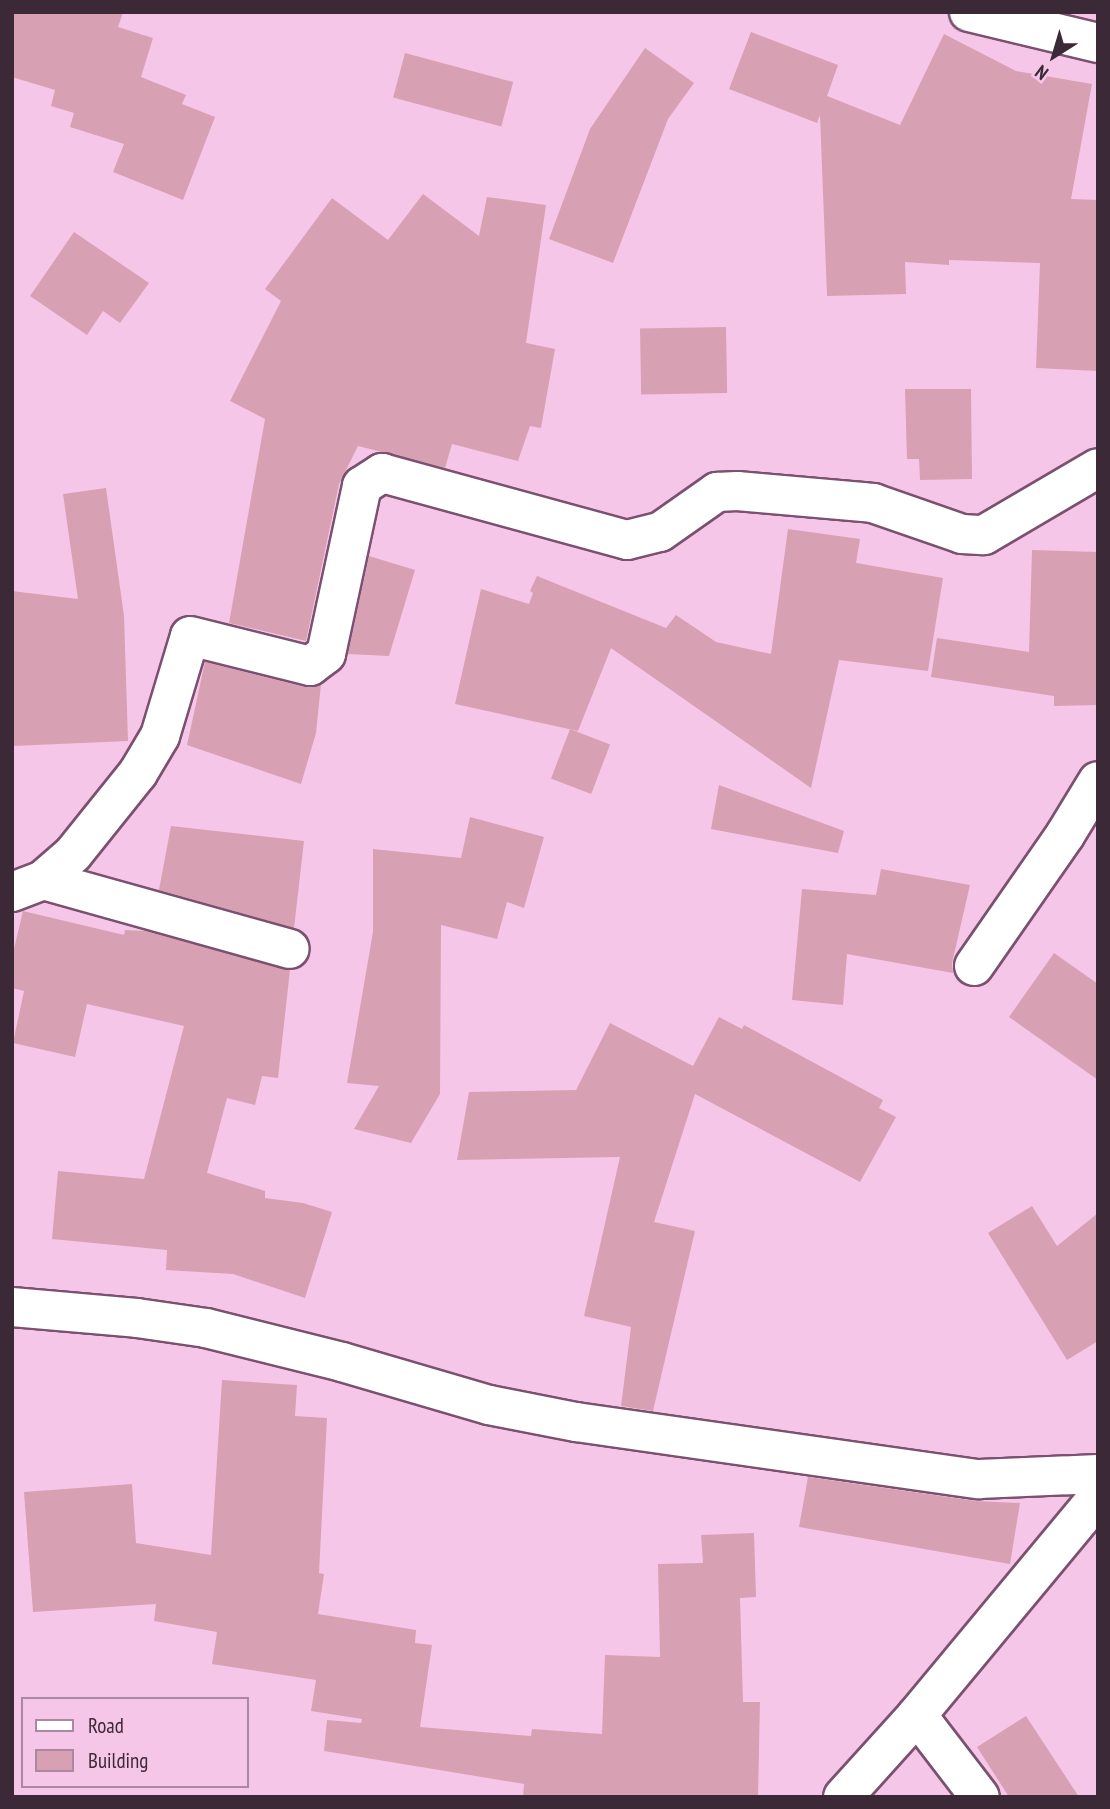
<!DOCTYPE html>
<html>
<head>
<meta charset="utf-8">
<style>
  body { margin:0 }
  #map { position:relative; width:1110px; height:1809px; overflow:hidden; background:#f6c6e8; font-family:"PT Sans Narrow",sans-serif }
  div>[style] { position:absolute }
  .building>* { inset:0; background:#d8a0b3; transform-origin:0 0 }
  .roads { filter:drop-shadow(2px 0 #7a516f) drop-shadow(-2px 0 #7a516f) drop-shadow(0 2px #7a516f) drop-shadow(0 -2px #7a516f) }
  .street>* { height:38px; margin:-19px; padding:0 19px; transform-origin:19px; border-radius:19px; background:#fff }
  span { translate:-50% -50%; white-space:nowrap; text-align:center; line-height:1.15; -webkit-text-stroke:5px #f6c6e8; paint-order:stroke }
  .frame { position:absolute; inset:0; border:14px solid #3c2937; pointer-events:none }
  .legend { position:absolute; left:21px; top:1697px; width:228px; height:91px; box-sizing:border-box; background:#f6c6e8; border:2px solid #ac87a1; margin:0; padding:9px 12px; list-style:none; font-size:21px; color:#3c2937 }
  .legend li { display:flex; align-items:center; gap:14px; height:35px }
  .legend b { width:35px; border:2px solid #ac87a1 }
  .north { position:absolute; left:1019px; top:21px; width:70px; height:70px; -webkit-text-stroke:5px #f6c6e8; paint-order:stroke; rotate:217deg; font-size:19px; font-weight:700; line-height:28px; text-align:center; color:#3c2937 }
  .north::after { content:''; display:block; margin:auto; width:24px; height:32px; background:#3c2937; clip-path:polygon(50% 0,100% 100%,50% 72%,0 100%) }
</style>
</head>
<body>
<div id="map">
  <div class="building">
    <i style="clip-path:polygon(12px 12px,123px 12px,118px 27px,153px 38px,141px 77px,186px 95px,182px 104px,215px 117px,183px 200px,113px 172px,124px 144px,70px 127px,74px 113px,51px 106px,55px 90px,12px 77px)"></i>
    <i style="clip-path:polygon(751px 32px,838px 65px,827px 96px,900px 125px,944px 34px,1016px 71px,1092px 84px,1071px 199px,1098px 200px,1098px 371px,1036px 368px,1040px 263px,949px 260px,949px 265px,905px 262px,906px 294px,827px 296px,820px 115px,817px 123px,729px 89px)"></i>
    <i style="clip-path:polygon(645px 48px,694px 83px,668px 119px,613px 263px,549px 239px,590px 129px)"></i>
    <i style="left:405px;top:53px;width:112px;height:46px;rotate:15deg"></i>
    <i style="clip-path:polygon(423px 194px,479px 236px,487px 197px,546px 205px,526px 343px,555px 349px,541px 428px,530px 426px,518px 461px,452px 444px,445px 468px,358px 446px,339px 484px,306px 641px,229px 623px,265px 419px,230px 401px,281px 301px,265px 289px,332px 198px,388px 240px)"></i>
    <i style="clip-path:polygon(74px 232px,149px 283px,120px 323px,103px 311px,87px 335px,30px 296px)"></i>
    <i style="left:726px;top:327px;width:66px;height:86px;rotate:89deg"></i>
    <i style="clip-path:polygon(905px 389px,971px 389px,972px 479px,920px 480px,919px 459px,907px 459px)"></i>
    <i style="clip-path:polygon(106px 488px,124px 616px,128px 741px,12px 746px,12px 591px,78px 599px,63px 494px)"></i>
    <i style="clip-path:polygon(788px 529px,860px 539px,856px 563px,943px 578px,928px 671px,839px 660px,811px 788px,611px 648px,578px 731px,455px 704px,481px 589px,529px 604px,533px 593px,530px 591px,537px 576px,666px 628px,676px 615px,716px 642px,771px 654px)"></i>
    <i style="clip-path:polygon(1032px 550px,1098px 552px,1098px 705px,1054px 706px,1054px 696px,931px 677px,937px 638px,1029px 652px)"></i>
    <i style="clip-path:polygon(369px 556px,415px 570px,389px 656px,348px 654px)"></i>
    <i style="clip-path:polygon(205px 662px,305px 687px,321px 684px,316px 733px,301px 784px,187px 745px)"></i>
    <i style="left:570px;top:729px;width:43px;height:53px;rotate:21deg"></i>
    <i style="clip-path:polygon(719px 785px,844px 831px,838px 853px,711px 829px)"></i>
    <i style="clip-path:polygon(470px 817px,544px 837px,524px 908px,507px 902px,497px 939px,441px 925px,440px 1094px,411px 1143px,354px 1129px,379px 1086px,347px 1083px,373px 932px,373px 849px,461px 858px)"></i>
    <i style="clip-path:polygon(171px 826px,304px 841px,294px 928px,159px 890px)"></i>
    <i style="clip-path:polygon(881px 869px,970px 885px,952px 963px,953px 973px,847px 954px,843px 1005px,792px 1000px,802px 889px,876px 895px)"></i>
    <i style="clip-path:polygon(23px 911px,124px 935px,125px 930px,145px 931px,290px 970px,278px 1078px,262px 1076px,255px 1105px,227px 1098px,207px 1173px,265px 1191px,265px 1198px,303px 1203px,332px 1212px,305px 1298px,233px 1274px,166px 1270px,167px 1250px,52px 1239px,58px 1171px,144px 1179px,184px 1026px,87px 1004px,75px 1057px,13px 1043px,24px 991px,12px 988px,12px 957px)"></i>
    <i style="clip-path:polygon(1054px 953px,1098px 984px,1098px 1080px,1009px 1017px)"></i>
    <i style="clip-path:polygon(719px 1017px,742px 1029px,744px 1025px,883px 1100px,879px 1108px,896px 1117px,860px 1182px,695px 1094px,654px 1222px,695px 1231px,653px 1411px,621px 1406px,631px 1327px,584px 1316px,620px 1157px,457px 1160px,469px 1092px,576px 1090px,610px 1023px,693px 1066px)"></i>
    <i style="clip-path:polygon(1032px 1206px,1057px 1246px,1098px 1213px,1098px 1341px,1067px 1360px,988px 1233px)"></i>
    <i style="clip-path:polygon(222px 1380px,297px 1385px,295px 1416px,327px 1418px,319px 1573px,324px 1574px,318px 1614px,416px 1630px,415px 1643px,432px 1645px,420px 1727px,531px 1736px,532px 1729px,602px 1734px,605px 1655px,660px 1657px,658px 1564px,703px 1563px,701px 1535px,754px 1533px,756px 1597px,740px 1598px,743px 1702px,760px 1702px,758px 1797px,523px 1797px,524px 1784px,324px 1751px,327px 1720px,361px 1723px,362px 1719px,311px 1711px,316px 1680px,212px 1664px,217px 1632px,154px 1621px,156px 1604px,33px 1612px,24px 1492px,132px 1484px,136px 1543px,211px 1555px)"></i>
    <i style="clip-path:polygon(808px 1477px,976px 1501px,1020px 1503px,1010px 1564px,799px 1527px)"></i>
    <i style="clip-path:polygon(1026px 1716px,1079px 1797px,1009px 1797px,977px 1747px)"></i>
  </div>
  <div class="roads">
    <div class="street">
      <i style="left:969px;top:12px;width:133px;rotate:13.5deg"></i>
      <i style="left:43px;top:880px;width:256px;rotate:15.6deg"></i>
      <i style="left:12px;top:892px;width:33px;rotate:-21deg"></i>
      <i style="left:43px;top:880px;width:40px;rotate:-41deg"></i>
      <i style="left:73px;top:854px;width:104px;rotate:-51.3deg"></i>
      <i style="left:138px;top:773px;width:43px;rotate:-59.3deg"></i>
      <i style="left:160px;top:736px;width:104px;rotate:-73.3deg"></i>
      <i style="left:190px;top:636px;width:124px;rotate:14deg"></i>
      <i style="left:310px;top:666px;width:20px;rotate:-37deg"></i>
      <i style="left:326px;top:654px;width:172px;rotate:-77.9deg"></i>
      <i style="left:362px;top:486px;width:24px;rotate:-33deg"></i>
      <i style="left:382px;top:473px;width:254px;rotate:15.3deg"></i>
      <i style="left:627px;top:540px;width:34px;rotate:-14deg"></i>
      <i style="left:660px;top:532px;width:70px;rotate:-35.1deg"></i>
      <i style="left:717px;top:492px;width:20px;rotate:-3deg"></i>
      <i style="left:737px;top:491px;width:137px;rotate:5deg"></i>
      <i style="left:873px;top:503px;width:94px;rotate:19.2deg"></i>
      <i style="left:962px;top:534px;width:22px;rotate:3deg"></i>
      <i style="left:984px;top:535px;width:132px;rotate:-30.4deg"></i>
      <i style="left:974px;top:966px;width:160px;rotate:-55.2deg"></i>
      <i style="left:1065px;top:835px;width:63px;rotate:-58.6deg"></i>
      <i style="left:12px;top:1307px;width:125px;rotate:5deg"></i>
      <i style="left:137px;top:1318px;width:70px;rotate:8.2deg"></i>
      <i style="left:206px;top:1328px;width:140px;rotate:14deg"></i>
      <i style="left:342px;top:1362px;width:153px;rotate:16.3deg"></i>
      <i style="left:489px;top:1405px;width:89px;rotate:11.1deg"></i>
      <i style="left:576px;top:1422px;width:407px;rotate:8.1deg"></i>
      <i style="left:979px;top:1479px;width:119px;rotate:-2.4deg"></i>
      <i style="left:917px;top:1715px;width:103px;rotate:52.5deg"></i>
      <i style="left:843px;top:1797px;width:110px;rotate:-47.9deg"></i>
      <i style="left:917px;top:1715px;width:283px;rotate:-50.3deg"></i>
    </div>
  </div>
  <div class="frame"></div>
  <ul class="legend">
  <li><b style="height:9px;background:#fff"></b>Road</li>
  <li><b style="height:19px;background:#d8a0b3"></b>Building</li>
  </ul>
  <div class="north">N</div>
</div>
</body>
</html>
